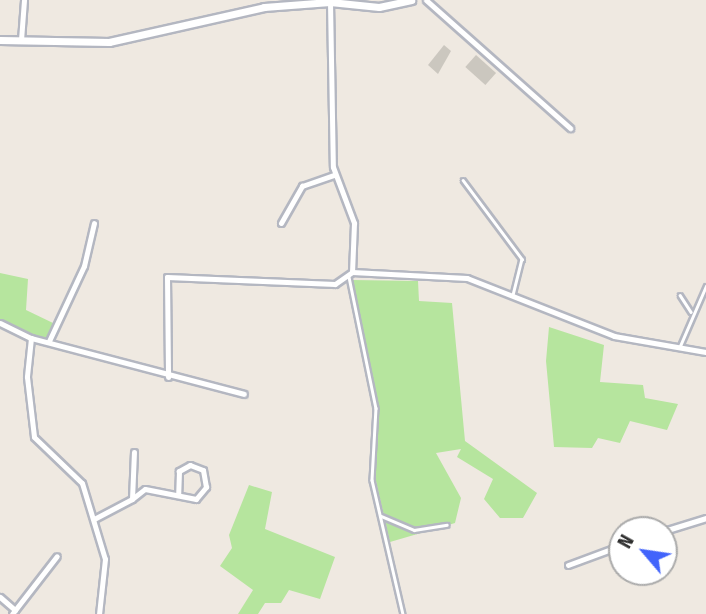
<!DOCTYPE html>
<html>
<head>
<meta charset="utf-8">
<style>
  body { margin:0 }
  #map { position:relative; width:706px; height:614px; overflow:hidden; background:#efe9e1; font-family:"Fira Sans Condensed",sans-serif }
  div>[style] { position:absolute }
  .green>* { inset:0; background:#b6e59e }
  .building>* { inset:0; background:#cbc7bf; transform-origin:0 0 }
  .roads { filter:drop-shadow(2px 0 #b4b7c1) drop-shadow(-2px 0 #b4b7c1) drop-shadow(0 2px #b4b7c1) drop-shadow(0 -2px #b4b7c1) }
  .service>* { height:2.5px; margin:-1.25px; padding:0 1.25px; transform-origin:1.25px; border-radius:1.25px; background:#fff }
  .minor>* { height:5px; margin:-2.5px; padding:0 2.5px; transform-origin:2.5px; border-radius:2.5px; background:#fff }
  .tertiary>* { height:7px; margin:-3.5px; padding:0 3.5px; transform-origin:3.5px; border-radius:3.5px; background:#fff }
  span { translate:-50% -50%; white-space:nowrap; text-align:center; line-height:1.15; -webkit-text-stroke:5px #fff; paint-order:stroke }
  .north { position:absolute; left:608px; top:516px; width:70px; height:70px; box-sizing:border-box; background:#fff; border:2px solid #ababab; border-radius:50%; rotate:299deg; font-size:19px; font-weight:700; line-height:28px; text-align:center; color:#2e2e2e }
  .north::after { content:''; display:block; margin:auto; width:24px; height:32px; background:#4264fb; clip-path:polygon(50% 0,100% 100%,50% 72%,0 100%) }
</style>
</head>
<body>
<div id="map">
  <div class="green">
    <i style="clip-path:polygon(0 273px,28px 279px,26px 310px,53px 323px,48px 345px,0 322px)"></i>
    <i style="clip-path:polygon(352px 280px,418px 281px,419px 301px,452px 303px,465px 441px,537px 493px,523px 518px,500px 518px,484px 499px,493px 479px,457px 457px,461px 449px,436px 453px,461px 498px,455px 523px,390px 542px,375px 477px,377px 406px)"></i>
    <i style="clip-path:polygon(549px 327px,604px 345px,600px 382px,643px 385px,645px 398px,678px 404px,667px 430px,630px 421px,620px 443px,598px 438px,592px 448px,554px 447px,546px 361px)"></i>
    <i style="clip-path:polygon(249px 485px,272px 492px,265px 529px,335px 557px,320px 599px,289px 590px,281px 603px,265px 603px,258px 614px,238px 614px,253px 590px,220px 566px,232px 548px,229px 535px)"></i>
  </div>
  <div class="building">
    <i style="clip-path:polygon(444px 45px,451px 51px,438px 74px,428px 65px)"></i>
    <i style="left:476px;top:55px;width:27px;height:16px;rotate:42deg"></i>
  </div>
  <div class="roads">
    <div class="service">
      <i style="left:463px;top:180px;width:99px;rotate:53.2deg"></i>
      <i style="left:522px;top:259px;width:36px;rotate:104deg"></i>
      <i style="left:349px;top:277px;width:134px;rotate:78.4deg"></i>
      <i style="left:376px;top:408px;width:72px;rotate:93.2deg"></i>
      <i style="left:372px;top:480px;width:138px;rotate:77deg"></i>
      <i style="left:680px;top:295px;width:20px;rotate:57deg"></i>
      <i style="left:680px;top:346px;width:65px;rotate:-66.6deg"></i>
      <i style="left:381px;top:516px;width:36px;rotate:23deg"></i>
      <i style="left:414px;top:530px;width:33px;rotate:-9deg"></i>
    </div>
    <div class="minor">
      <i style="left:426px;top:0;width:193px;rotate:41.6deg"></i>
      <i style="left:330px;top:2px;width:165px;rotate:89deg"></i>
      <i style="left:333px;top:167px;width:60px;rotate:69.4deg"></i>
      <i style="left:354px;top:223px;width:49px;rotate:92.3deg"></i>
      <i style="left:352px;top:272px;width:115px;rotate:3deg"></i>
      <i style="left:467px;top:278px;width:158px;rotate:21.5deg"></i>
      <i style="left:614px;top:336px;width:93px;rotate:9.9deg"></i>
      <i style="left:21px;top:40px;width:40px;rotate:-85.7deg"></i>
      <i style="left:281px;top:223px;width:43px;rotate:-60.4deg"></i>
      <i style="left:302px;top:186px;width:34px;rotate:-19deg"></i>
      <i style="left:167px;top:277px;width:168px;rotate:2.4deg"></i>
      <i style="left:335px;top:284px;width:21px;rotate:-35deg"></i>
      <i style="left:167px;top:277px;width:100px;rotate:89.4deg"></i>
      <i style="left:0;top:323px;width:34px;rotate:26deg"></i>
      <i style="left:31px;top:338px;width:39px;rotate:96deg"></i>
      <i style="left:27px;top:377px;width:60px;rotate:83.3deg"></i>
      <i style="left:34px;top:437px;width:66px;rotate:43.8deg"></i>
      <i style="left:82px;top:483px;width:79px;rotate:73.2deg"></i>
      <i style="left:105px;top:559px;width:55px;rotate:96.2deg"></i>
      <i style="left:31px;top:338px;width:220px;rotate:14.7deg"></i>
      <i style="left:49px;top:341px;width:83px;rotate:-65deg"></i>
      <i style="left:84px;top:266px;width:44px;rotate:-76.9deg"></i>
      <i style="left:132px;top:499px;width:16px;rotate:-38deg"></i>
      <i style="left:145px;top:489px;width:52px;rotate:11.1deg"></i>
      <i style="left:196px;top:499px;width:16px;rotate:-50deg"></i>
      <i style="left:206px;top:487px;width:17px;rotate:-100deg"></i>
      <i style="left:203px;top:470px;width:14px;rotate:-159deg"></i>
      <i style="left:190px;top:465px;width:13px;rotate:151deg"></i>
      <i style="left:179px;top:471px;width:24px;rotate:92deg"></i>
      <i style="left:94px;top:519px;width:43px;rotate:-27.8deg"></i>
      <i style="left:132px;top:499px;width:47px;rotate:-87.6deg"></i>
      <i style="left:664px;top:531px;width:44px;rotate:-17.2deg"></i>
      <i style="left:568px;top:565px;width:58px;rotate:-20.3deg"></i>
      <i style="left:0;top:597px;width:20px;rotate:41deg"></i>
      <i style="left:12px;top:614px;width:73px;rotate:-52.2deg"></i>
    </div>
    <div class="tertiary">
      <i style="left:0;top:40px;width:109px;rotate:1.1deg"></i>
      <i style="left:109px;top:42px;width:159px;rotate:-12.7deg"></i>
      <i style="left:264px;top:7px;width:66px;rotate:-4.3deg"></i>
      <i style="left:330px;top:2px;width:49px;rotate:5.8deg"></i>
      <i style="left:379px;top:7px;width:33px;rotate:-12deg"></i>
    </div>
  </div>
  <div class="north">N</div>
</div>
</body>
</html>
